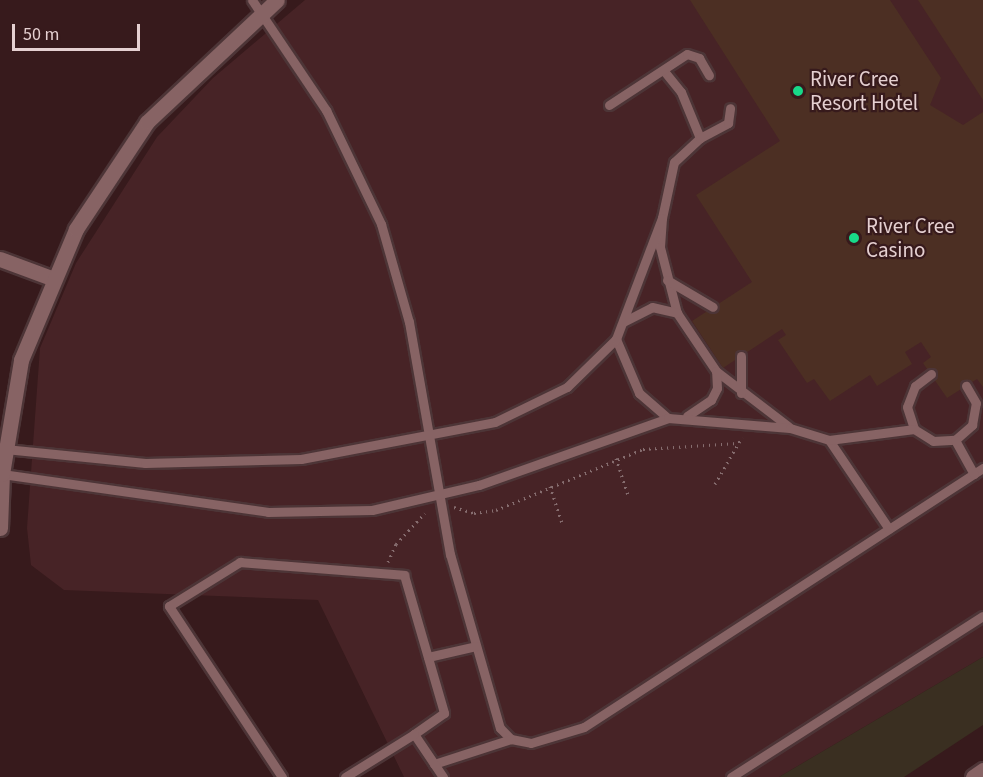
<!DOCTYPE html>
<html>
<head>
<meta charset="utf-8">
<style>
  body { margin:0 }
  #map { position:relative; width:983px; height:777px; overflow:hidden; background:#371a1c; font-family:"Source Sans 3",sans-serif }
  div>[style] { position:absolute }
  .built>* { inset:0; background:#472326 }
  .green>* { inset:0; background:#3a2f21 }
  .building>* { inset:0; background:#4c2f23 }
  .path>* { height:3px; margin-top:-1.5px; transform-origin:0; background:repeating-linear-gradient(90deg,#866d6f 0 1.5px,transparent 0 6px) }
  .roads { filter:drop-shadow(2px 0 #4d3537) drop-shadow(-2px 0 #4d3537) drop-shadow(0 2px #4d3537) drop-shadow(0 -2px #4d3537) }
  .service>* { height:9px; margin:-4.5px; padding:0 4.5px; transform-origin:4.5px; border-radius:4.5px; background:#876364 }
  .tertiary>* { height:15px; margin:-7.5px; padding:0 7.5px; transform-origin:7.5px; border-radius:7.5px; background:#876364 }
  .secondary>* { height:15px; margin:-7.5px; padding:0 7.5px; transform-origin:7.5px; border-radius:7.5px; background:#876364 }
  .dots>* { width:16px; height:16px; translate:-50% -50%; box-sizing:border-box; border:3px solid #371a1c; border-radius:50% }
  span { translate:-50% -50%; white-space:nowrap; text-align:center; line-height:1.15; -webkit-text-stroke:4.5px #371a1c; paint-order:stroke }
  .poi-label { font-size:21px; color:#e5d0d1 }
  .left { translate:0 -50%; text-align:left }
  .scale { position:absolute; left:12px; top:24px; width:128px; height:27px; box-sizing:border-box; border:3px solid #e5d0d1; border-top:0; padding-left:8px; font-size:18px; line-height:21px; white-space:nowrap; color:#e5d0d1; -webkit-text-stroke:4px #371a1c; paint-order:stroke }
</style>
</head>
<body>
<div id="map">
  <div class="built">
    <i style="clip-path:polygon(305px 0,983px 0,983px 657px,779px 777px,404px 777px,318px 600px,64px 590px,31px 565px,27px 528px,40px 348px,76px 263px,157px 137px,213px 78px)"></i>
  </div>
  <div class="green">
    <i style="clip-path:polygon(983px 657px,983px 725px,904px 777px,779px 777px)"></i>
  </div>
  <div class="building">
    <i style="clip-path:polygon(690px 0,890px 0,941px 78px,930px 105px,963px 125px,983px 112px,983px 387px,977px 379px,947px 398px,923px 363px,931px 357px,921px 342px,905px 352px,912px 364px,877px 386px,870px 375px,830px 401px,814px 379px,807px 383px,778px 340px,786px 335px,782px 329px,723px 368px,692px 321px,752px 282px,696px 195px,780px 141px)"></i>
    <i style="clip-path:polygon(918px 0,983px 0,983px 100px)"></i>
  </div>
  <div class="path">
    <i style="left:616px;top:458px;width:38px;rotate:72deg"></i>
    <i style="left:715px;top:484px;width:54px;rotate:-60.1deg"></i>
    <i style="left:550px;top:486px;width:39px;rotate:72deg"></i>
    <i style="left:454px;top:507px;width:21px;rotate:17deg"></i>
    <i style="left:474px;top:513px;width:22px;rotate:-8deg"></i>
    <i style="left:496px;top:510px;width:159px;rotate:-22.5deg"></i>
    <i style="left:643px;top:449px;width:95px;rotate:-3.6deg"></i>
    <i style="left:388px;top:562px;width:20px;rotate:-66deg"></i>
    <i style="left:396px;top:544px;width:42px;rotate:-46.9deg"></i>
  </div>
  <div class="roads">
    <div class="service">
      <i style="left:252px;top:0;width:133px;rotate:56.1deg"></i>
      <i style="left:326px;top:110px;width:127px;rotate:64.2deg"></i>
      <i style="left:381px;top:224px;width:102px;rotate:74.1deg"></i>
      <i style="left:409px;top:322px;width:236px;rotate:80deg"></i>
      <i style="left:450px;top:554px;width:181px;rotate:74deg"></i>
      <i style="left:500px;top:728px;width:16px;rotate:45deg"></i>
      <i style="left:511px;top:739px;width:20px;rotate:11deg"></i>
      <i style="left:531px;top:743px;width:55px;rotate:-16.8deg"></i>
      <i style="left:584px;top:727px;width:476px;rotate:-33deg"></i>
      <i style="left:664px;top:71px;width:27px;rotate:51deg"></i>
      <i style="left:681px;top:92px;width:50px;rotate:67.6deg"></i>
      <i style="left:700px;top:138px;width:35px;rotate:137deg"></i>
      <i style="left:674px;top:162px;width:57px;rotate:102.1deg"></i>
      <i style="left:662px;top:218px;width:29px;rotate:94deg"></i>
      <i style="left:660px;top:247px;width:68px;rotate:75.6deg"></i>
      <i style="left:677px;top:313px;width:70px;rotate:56.1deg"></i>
      <i style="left:716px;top:371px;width:91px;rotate:37.4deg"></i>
      <i style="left:609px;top:105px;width:93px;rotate:-33.2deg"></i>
      <i style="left:687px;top:54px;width:13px;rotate:18deg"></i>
      <i style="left:699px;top:58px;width:20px;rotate:60deg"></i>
      <i style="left:700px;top:138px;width:32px;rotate:-28deg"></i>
      <i style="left:728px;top:123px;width:15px;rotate:-82deg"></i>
      <i style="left:667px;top:280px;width:53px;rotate:30.4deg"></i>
      <i style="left:625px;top:321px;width:30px;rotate:-27deg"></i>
      <i style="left:652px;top:307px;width:26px;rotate:13deg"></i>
      <i style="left:616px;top:339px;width:59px;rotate:66.9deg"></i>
      <i style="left:639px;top:393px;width:38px;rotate:41deg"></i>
      <i style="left:931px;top:374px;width:20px;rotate:143deg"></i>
      <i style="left:915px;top:386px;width:22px;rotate:111deg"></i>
      <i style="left:907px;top:407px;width:23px;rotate:72deg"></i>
      <i style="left:914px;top:429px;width:22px;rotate:32deg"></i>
      <i style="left:933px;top:441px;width:22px;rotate:-3deg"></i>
      <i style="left:955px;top:440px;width:23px;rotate:-41deg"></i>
      <i style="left:972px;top:425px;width:22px;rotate:-80deg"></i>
      <i style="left:976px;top:403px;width:20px;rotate:-120deg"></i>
      <i style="left:741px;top:393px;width:37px;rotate:-90deg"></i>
      <i style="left:687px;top:416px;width:29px;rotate:-34deg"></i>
      <i style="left:711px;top:400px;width:13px;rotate:-63deg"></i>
      <i style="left:717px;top:388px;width:17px;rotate:-93deg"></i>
      <i style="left:829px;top:440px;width:107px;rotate:56deg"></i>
      <i style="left:955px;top:440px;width:39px;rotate:61deg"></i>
      <i style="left:5px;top:449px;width:141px;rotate:5.7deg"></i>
      <i style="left:145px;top:463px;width:156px;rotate:-1.5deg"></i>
      <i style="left:301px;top:459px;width:197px;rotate:-10.8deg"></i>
      <i style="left:495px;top:422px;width:80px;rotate:-25.9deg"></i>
      <i style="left:567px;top:387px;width:69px;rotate:-44.4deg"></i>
      <i style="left:616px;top:339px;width:129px;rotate:-69.2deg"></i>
      <i style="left:2px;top:474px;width:269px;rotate:8.1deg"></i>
      <i style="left:268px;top:512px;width:104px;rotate:-1.1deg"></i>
      <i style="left:372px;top:510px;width:110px;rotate:-13.2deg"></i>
      <i style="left:479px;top:485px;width:201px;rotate:-19.5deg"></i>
      <i style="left:668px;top:418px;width:122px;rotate:4.7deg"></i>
      <i style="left:790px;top:428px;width:41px;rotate:17.1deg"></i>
      <i style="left:829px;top:440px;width:86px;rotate:-7.4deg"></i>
      <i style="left:428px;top:657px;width:49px;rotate:-12.9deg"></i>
      <i style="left:434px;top:764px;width:81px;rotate:-18deg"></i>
      <i style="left:282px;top:777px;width:205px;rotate:-123.5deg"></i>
      <i style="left:169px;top:606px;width:84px;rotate:-31.8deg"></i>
      <i style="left:240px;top:562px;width:165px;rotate:4.5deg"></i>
      <i style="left:404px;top:575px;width:144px;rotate:73.8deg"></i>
      <i style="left:444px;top:713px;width:37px;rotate:145deg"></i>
      <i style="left:414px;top:734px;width:52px;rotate:56deg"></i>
      <i style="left:345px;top:777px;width:81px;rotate:-31.9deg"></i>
      <i style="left:731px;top:777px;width:299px;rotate:-32.6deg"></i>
    </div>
    <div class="tertiary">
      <i style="left:0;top:259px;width:54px;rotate:20.4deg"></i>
      <i style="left:0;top:528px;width:54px;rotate:-87.9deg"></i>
      <i style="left:2px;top:474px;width:116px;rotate:-80.5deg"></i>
      <i style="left:21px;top:360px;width:142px;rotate:-67.2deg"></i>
      <i style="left:76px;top:229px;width:128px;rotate:-56.4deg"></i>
      <i style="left:147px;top:122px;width:178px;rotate:-43.2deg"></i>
    </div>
    <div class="secondary">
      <i style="left:973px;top:777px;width:12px;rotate:-35deg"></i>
    </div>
  </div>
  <div class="dots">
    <i style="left:798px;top:91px;background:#18d989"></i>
    <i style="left:854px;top:238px;background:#18d989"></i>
  </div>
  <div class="poi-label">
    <span class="left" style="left:810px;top:91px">River Cree<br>Resort Hotel</span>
    <span class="left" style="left:866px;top:238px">River Cree<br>Casino</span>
  </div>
  <div class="scale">50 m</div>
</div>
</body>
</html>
